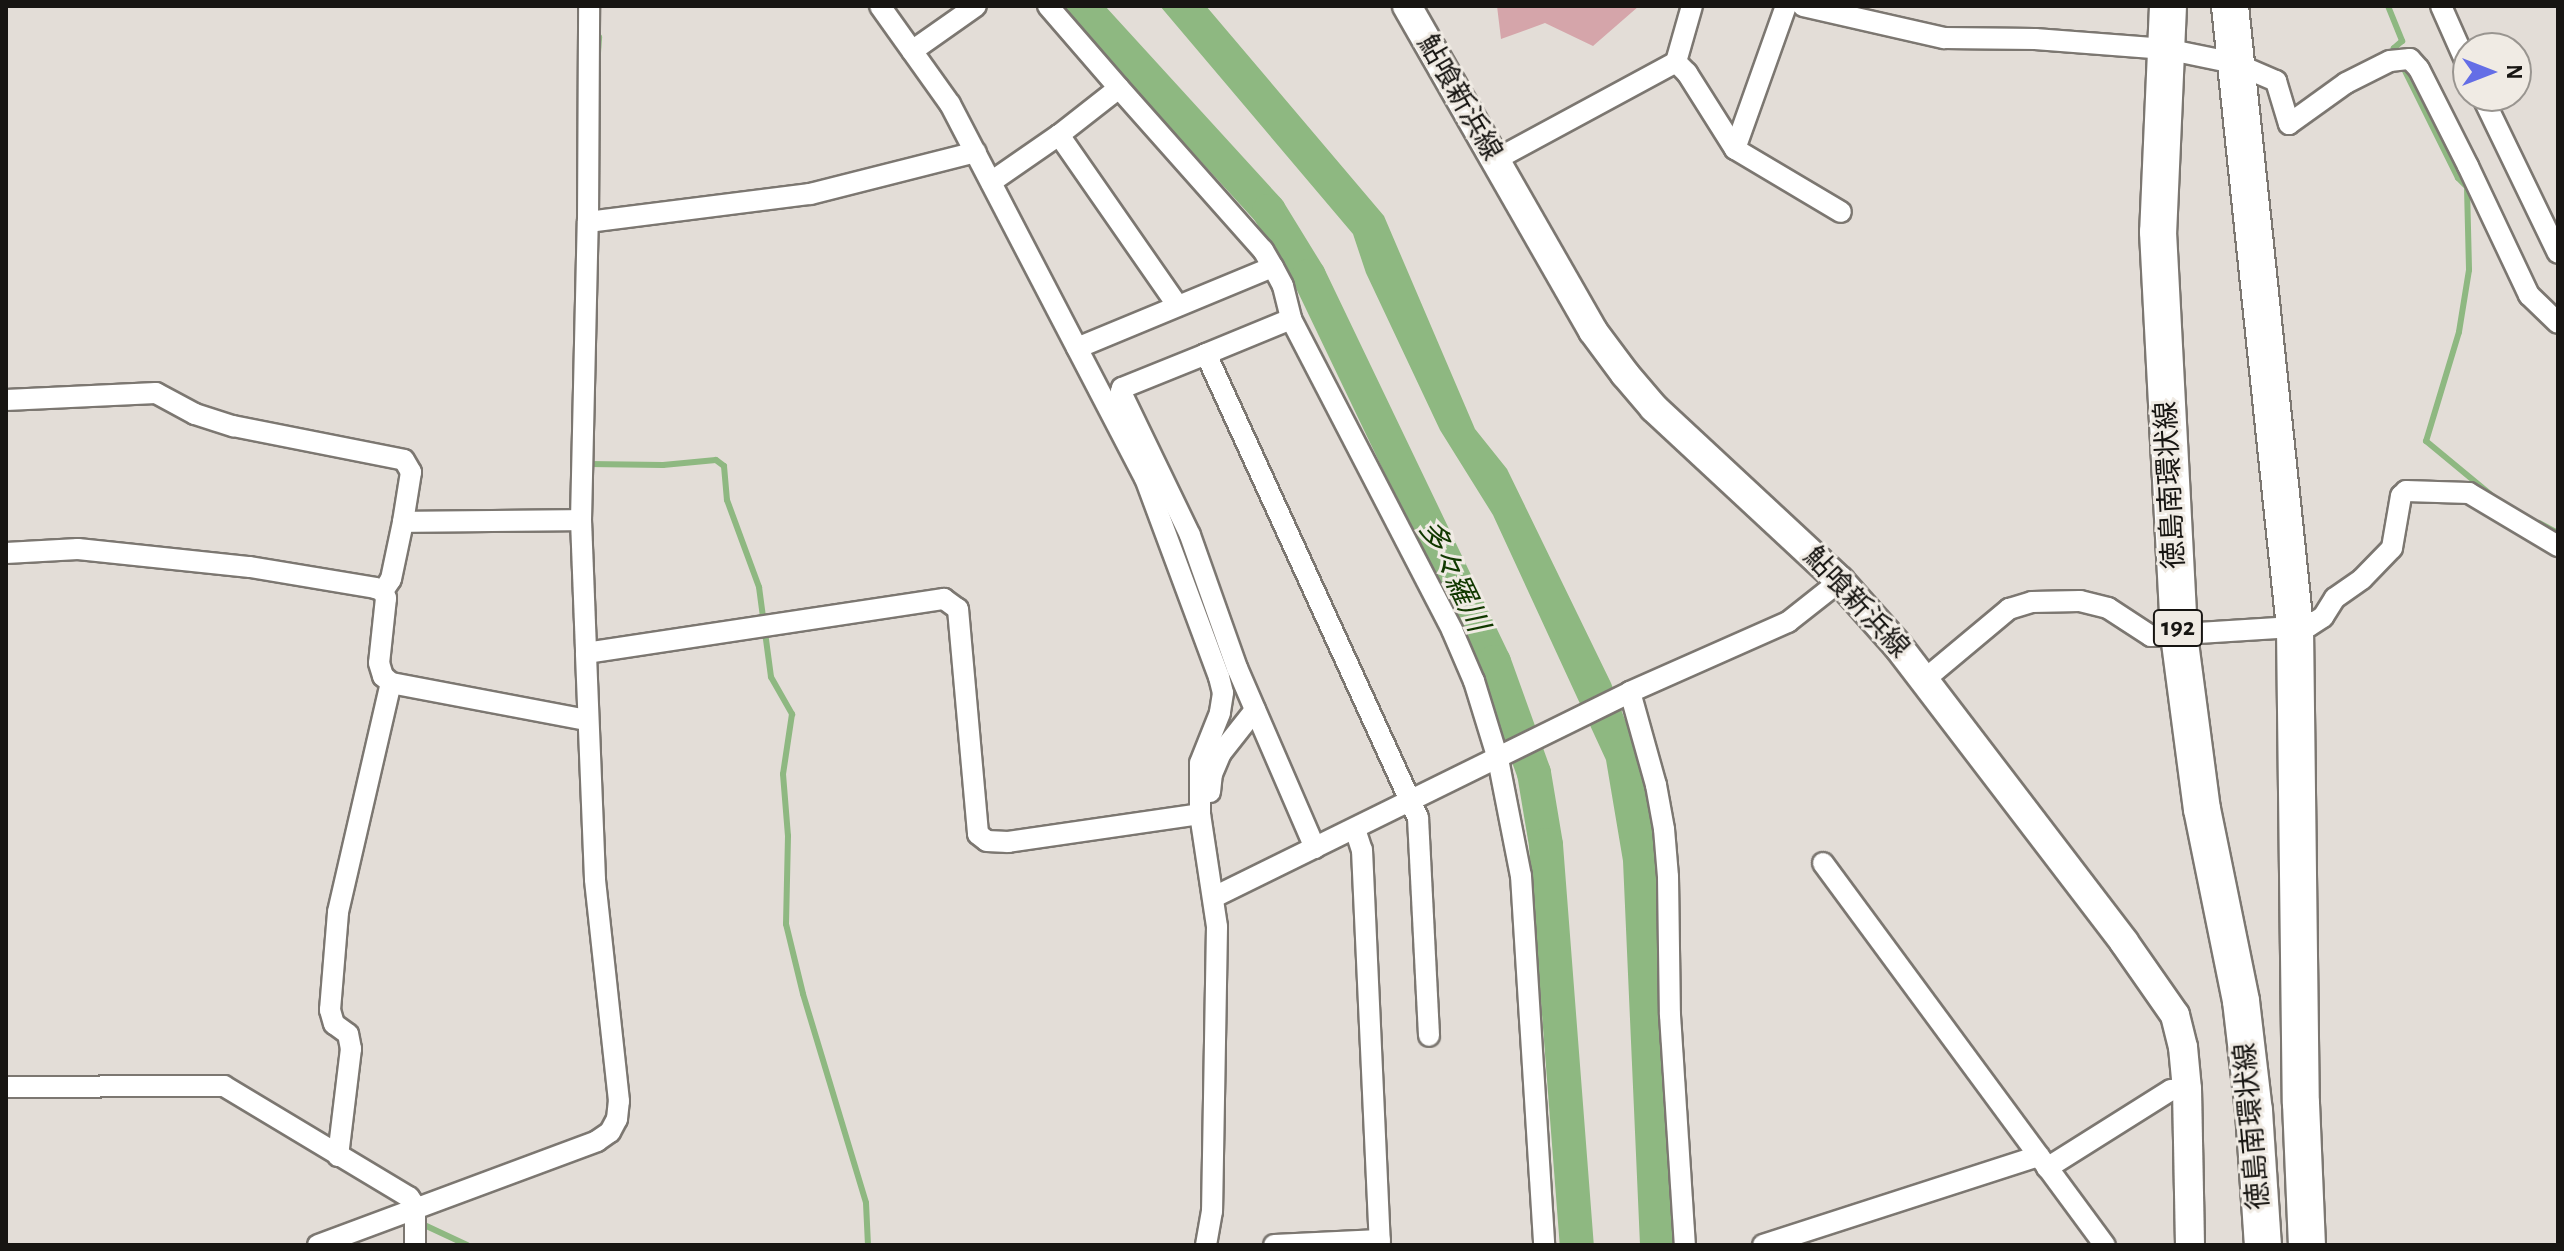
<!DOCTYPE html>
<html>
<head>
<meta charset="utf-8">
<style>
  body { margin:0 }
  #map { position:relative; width:2564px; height:1251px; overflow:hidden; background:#e3ddd7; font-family:"Alegreya Sans","Noto Sans JP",sans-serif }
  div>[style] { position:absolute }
  .green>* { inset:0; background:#d5a5aa }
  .water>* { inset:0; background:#8eb881 }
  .stream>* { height:6px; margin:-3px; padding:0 3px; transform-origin:3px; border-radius:3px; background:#8eb881 }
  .river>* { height:34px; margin:-17px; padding:0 17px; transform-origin:17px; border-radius:17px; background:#8eb881 }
  .roads { filter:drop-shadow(2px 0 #7c7771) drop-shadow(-2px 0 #7c7771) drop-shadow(0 2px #7c7771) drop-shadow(0 -2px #7c7771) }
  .street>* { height:20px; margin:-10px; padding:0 10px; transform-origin:10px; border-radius:10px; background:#fff }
  .secondary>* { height:28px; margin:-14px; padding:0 14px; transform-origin:14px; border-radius:14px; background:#fff }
  .highway>* { height:36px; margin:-18px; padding:0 18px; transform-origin:18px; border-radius:18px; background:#fff }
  span { translate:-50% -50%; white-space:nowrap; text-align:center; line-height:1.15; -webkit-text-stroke:6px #f0ebe4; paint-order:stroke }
  .shield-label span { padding:2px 6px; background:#f0ebe4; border:2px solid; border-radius:6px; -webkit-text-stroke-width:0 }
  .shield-label { font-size:26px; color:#171512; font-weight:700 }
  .street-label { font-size:28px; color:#171512 }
  .water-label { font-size:30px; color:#113900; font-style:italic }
  .frame { position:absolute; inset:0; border:8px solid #171512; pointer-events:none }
  .north { position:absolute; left:2452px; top:32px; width:80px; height:80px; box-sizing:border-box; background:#f0ebe4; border:2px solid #999590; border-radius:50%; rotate:90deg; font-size:22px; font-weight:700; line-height:32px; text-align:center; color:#171512 }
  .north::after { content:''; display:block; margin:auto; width:28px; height:36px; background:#646ee6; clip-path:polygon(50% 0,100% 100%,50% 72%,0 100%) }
</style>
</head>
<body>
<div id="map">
  <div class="green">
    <i style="clip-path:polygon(1497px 6px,1639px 6px,1593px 46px,1545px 23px,1501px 39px)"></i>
  </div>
  <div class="water">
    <i style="clip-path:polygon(1160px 6px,1206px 6px,1384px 216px,1475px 429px,1507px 469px,1611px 683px,1648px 780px,1660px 877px,1677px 1245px,1640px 1245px,1623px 861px,1606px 760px,1493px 515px,1440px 430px,1366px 273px,1353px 234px)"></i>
  </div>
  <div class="stream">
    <i style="left:2388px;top:6px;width:38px;rotate:68deg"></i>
    <i style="left:2402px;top:41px;width:11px;rotate:139deg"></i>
    <i style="left:2394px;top:48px;width:8px;rotate:67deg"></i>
    <i style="left:598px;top:53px;width:16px;rotate:-86deg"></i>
    <i style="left:2402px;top:65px;width:126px;rotate:63.6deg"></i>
    <i style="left:2458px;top:178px;width:13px;rotate:45deg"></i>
    <i style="left:2467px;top:187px;width:83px;rotate:88.6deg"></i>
    <i style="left:2469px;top:270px;width:63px;rotate:99.2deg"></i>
    <i style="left:2459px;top:332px;width:114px;rotate:106.8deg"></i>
    <i style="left:2426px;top:441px;width:89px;rotate:39.6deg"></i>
    <i style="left:589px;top:464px;width:74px;rotate:0.8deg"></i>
    <i style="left:663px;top:465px;width:53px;rotate:-5.4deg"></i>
    <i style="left:716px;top:460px;width:10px;rotate:37deg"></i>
    <i style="left:724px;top:466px;width:34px;rotate:85deg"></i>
    <i style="left:727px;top:500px;width:93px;rotate:69.8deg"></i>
    <i style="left:759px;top:587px;width:91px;rotate:82.4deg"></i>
    <i style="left:771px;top:677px;width:43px;rotate:60.4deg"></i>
    <i style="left:792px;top:714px;width:61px;rotate:98.5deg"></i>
    <i style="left:783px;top:774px;width:62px;rotate:85.4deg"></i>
    <i style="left:788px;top:836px;width:88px;rotate:91.3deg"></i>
    <i style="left:786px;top:924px;width:72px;rotate:76.3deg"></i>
    <i style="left:803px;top:994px;width:218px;rotate:73.2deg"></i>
    <i style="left:866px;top:1203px;width:42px;rotate:87.3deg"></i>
    <i style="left:2539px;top:523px;width:21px;rotate:28deg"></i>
    <i style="left:420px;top:1223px;width:52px;rotate:25.1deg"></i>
  </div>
  <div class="river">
    <i style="left:1082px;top:6px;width:277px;rotate:47.6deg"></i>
    <i style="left:1269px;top:211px;width:76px;rotate:58.4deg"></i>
    <i style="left:1309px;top:276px;width:428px;rotate:64.4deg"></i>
    <i style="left:1494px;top:662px;width:118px;rotate:70.2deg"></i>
    <i style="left:1534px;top:773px;width:73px;rotate:80.5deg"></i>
    <i style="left:1546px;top:845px;width:401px;rotate:85.6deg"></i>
  </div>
  <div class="roads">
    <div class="street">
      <i style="left:880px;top:6px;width:120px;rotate:54.5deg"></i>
      <i style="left:950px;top:104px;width:422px;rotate:62.5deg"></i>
      <i style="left:1145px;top:478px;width:212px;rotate:69.6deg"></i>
      <i style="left:1219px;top:677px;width:16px;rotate:76deg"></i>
      <i style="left:1223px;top:693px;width:20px;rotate:99deg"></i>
      <i style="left:1220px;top:713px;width:54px;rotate:111.8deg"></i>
      <i style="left:1200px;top:763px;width:51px;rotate:90deg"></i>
      <i style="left:1200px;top:814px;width:114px;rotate:81.4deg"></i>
      <i style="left:1217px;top:927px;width:284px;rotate:91deg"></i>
      <i style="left:1212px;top:1211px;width:35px;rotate:100deg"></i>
      <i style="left:1048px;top:6px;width:108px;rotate:49.1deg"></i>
      <i style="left:1803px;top:6px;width:145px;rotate:12.8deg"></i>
      <i style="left:1944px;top:38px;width:91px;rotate:0.6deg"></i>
      <i style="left:2035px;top:39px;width:131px;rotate:4.4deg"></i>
      <i style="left:2166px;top:49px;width:69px;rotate:11.6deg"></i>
      <i style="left:2234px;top:63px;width:46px;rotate:23.2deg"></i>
      <i style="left:2276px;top:81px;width:45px;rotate:73.2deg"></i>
      <i style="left:2289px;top:124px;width:70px;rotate:-35.7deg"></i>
      <i style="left:2346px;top:83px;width:49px;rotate:-26.6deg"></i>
      <i style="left:2390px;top:61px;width:20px;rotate:-6deg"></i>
      <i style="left:2410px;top:59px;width:13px;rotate:48deg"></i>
      <i style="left:2419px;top:69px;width:109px;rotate:63.2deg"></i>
      <i style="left:2468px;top:166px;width:143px;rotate:64.7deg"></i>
      <i style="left:2529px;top:295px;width:40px;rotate:44deg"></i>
      <i style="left:2441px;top:6px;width:67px;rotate:66.1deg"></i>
      <i style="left:912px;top:51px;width:78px;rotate:-35.1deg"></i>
      <i style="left:1676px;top:62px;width:16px;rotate:45deg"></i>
      <i style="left:1687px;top:73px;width:90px;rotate:57.7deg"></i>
      <i style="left:1735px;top:149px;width:123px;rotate:30.7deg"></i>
      <i style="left:2482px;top:96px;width:174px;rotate:64.2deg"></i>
      <i style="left:1059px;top:135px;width:76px;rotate:-38.1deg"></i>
      <i style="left:1119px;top:88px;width:217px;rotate:48.4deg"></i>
      <i style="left:1263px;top:250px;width:20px;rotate:60deg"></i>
      <i style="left:1735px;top:149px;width:152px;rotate:-70.4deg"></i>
      <i style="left:1495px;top:160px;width:206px;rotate:-28.4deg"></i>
      <i style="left:1676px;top:62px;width:58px;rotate:-74.1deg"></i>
      <i style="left:991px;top:182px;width:83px;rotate:-34.7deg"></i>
      <i style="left:1059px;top:135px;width:208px;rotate:55.2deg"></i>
      <i style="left:588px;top:222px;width:216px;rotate:-89.7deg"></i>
      <i style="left:1077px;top:348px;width:212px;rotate:-22.5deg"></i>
      <i style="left:1273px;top:267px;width:21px;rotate:62deg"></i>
      <i style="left:1283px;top:286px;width:34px;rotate:76deg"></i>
      <i style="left:1206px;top:354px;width:92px;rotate:-22.4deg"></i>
      <i style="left:1291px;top:319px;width:350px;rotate:62.6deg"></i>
      <i style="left:1452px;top:630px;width:56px;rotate:66.7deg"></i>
      <i style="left:1474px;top:681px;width:82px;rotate:72.9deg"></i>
      <i style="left:1498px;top:759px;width:119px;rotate:78.9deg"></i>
      <i style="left:1521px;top:876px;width:370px;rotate:86.4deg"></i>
      <i style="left:6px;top:400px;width:150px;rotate:-2.7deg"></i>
      <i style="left:156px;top:393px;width:44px;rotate:28.3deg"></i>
      <i style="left:195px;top:414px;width:40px;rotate:18deg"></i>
      <i style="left:233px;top:426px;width:174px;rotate:11.2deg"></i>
      <i style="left:404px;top:460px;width:14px;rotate:60deg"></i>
      <i style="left:411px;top:472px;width:51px;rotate:99.1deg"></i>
      <i style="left:581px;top:520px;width:298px;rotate:-88.7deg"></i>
      <i style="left:588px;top:222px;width:224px;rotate:-7.2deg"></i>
      <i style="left:810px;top:194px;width:171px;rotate:-14.2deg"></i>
      <i style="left:6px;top:553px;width:72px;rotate:-3.2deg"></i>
      <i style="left:78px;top:549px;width:173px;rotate:6deg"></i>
      <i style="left:250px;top:567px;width:127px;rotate:9.5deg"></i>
      <i style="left:375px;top:588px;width:9px;rotate:21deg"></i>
      <i style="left:383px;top:591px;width:8px;rotate:67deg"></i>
      <i style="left:386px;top:598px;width:65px;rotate:96.1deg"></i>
      <i style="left:379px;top:663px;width:14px;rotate:73deg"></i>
      <i style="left:383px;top:676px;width:11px;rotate:41deg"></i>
      <i style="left:383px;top:591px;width:14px;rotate:-56deg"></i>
      <i style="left:391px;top:579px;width:58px;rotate:-78.1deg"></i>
      <i style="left:403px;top:522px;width:178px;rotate:-0.6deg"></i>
      <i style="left:581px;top:520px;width:133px;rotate:87.8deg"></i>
      <i style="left:1924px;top:680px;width:111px;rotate:-39.9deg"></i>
      <i style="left:2009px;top:609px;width:24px;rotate:-17deg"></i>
      <i style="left:2032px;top:602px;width:48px;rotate:-1.2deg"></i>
      <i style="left:2080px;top:601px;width:29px;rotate:14deg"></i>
      <i style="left:2108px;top:608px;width:51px;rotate:33.1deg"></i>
      <i style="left:2151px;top:636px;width:158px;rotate:-3.6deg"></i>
      <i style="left:2309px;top:626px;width:17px;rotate:-33deg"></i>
      <i style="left:2323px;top:617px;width:22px;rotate:-58deg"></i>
      <i style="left:2335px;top:598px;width:33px;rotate:-35deg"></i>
      <i style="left:2362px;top:579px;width:43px;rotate:-45.9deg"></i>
      <i style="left:2392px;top:548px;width:53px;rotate:-80.2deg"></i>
      <i style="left:2401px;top:496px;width:7px;rotate:-45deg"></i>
      <i style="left:2406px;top:491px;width:63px;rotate:1.8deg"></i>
      <i style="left:2469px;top:493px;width:104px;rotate:30.8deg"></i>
      <i style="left:1630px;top:692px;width:97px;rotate:74.4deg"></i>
      <i style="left:1656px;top:785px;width:45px;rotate:79.7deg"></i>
      <i style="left:1664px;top:829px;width:48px;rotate:85.2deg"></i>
      <i style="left:1668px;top:877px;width:138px;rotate:89.2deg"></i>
      <i style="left:1670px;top:1015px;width:230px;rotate:86.3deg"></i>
      <i style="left:1210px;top:792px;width:18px;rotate:-84deg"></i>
      <i style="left:1212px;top:774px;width:23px;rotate:-67deg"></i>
      <i style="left:1221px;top:753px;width:55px;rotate:-51.7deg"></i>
      <i style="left:1355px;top:829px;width:22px;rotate:72deg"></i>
      <i style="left:1362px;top:850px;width:395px;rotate:87.4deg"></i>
      <i style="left:1315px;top:848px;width:196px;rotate:-113.4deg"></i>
      <i style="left:1237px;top:668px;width:141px;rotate:-109.5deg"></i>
      <i style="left:1190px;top:535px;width:159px;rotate:-115.8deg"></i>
      <i style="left:1121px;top:392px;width:4px;rotate:-76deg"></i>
      <i style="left:1122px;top:388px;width:91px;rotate:-22deg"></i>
      <i style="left:1206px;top:354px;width:510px;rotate:65.44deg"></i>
      <i style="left:1418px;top:818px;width:218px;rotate:87.1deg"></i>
      <i style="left:1823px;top:863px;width:475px;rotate:53.6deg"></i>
      <i style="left:1214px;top:897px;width:464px;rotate:-26.2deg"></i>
      <i style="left:1630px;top:692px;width:173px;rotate:-23.9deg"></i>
      <i style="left:1788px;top:622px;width:66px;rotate:-38.3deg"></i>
      <i style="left:6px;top:1087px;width:218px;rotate:-0.3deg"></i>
      <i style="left:224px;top:1086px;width:216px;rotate:31deg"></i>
      <i style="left:409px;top:1197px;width:11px;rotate:56deg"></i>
      <i style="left:415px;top:1206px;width:39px;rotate:90deg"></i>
      <i style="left:338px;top:1156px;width:108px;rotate:-83.1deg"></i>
      <i style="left:351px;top:1049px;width:15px;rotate:-101deg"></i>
      <i style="left:348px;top:1034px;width:17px;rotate:-144deg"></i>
      <i style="left:334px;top:1024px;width:15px;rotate:-106deg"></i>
      <i style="left:330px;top:1010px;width:98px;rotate:-85.3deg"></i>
      <i style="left:338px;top:912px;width:235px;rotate:-77deg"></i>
      <i style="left:391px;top:683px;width:199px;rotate:10.7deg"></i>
      <i style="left:2047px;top:1168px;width:146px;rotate:-32.2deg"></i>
      <i style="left:2171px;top:1090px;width:16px;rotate:-4deg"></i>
      <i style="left:318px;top:1245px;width:298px;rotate:-20.4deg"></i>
      <i style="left:597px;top:1141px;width:16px;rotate:-35deg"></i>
      <i style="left:610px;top:1132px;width:15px;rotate:-62deg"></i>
      <i style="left:617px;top:1119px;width:18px;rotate:-84deg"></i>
      <i style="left:619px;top:1101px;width:223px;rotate:-96.2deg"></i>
      <i style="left:595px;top:879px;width:226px;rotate:-92.3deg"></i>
      <i style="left:586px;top:653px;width:362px;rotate:-8.6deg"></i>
      <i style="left:944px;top:599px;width:17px;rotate:36deg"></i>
      <i style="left:958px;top:609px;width:226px;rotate:84.9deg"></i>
      <i style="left:978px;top:834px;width:11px;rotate:38deg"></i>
      <i style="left:987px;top:841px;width:21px;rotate:3deg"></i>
      <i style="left:1008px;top:842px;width:194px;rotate:-8.3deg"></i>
      <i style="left:1274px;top:1245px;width:106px;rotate:-2.7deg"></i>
      <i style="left:1763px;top:1245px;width:290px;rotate:-17.9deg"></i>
    </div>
    <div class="secondary">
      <i style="left:1407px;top:6px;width:374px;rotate:60.2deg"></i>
      <i style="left:1593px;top:331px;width:54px;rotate:53.3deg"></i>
      <i style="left:1625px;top:374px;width:45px;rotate:49.5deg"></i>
      <i style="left:1654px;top:408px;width:254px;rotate:42.9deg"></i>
      <i style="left:1840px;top:581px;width:87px;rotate:48.3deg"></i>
      <i style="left:1898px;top:646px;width:372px;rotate:52.6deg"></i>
      <i style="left:2124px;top:942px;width:89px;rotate:55.1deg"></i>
      <i style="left:2175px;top:1015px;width:33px;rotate:76deg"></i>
      <i style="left:2183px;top:1047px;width:42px;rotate:84.6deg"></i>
      <i style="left:2187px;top:1089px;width:156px;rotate:88.9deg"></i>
    </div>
    <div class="highway">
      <i style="left:2168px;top:6px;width:226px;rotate:92.5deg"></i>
      <i style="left:2158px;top:232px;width:404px;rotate:87deg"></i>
      <i style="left:2179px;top:635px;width:176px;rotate:82.5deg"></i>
      <i style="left:2202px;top:809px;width:196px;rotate:78.5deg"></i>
      <i style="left:2241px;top:1001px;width:111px;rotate:83.3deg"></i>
      <i style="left:2254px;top:1111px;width:134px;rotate:86.2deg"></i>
      <i style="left:2230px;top:6px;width:625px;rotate:84.03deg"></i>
      <i style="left:2295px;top:628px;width:475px;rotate:89.3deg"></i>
      <i style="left:2301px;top:1103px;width:142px;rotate:87.6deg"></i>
    </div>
  </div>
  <div class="shield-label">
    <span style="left:2178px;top:628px">192</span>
  </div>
  <div class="street-label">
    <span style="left:1459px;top:98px;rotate:60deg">鮎喰新浜線</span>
    <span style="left:2171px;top:485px;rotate:-93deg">徳島南環状線</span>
    <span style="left:1856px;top:603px;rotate:47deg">鮎喰新浜線</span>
    <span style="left:2253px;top:1126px;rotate:-95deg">徳島南環状線</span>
  </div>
  <div class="water-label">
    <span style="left:1453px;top:576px;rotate:64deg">多々羅川</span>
  </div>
  <div class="frame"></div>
  <div class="north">N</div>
</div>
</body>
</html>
